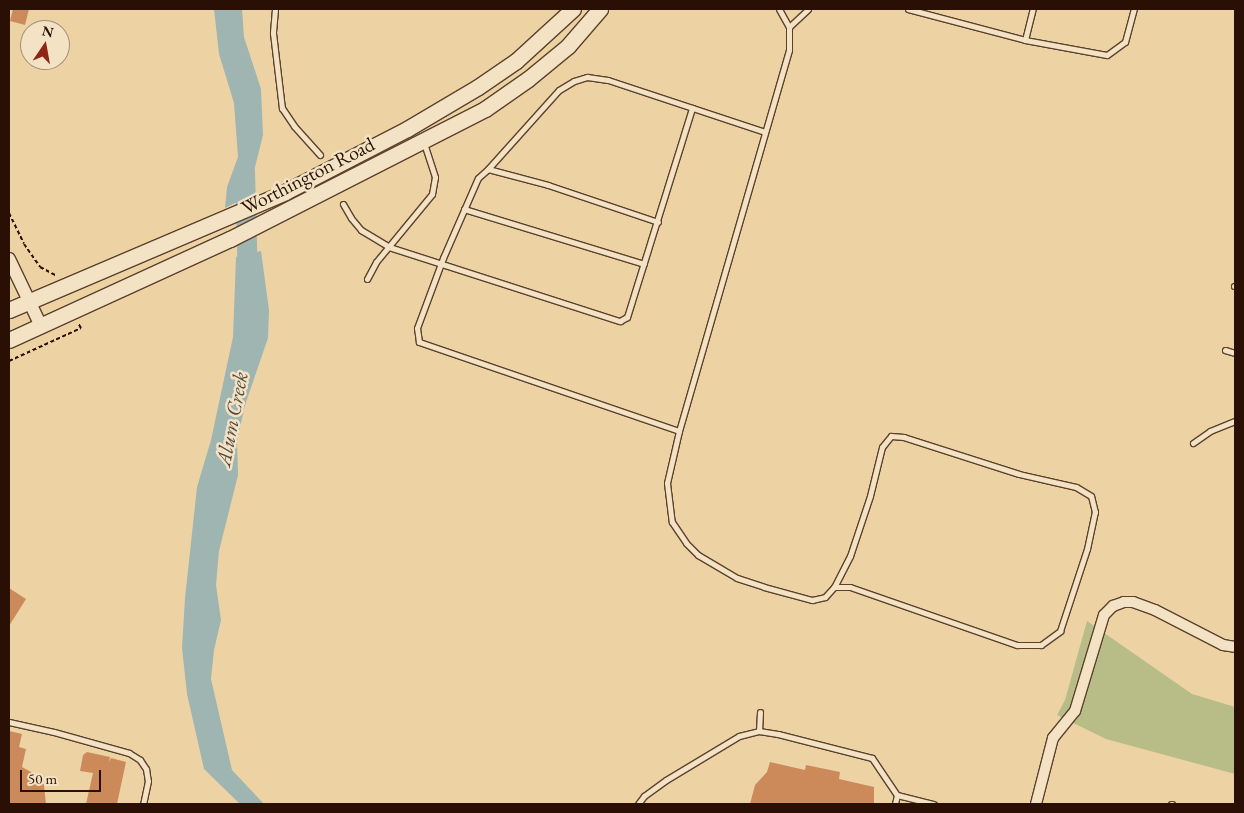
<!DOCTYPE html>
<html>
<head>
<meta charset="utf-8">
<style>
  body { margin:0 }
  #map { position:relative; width:1244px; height:813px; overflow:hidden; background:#edd3a4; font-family:"EB Garamond",serif }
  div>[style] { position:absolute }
  .green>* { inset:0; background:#b8bc86 }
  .water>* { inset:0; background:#9eb5b2 }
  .river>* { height:20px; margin:-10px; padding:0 10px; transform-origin:10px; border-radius:10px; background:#9eb5b2 }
  .building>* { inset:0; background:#cc8a5b }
  .path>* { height:2px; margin-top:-1px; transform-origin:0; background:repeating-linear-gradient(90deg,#2a1004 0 4px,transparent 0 6.5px) }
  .roads { filter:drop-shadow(1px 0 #5b412c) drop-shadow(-1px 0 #5b412c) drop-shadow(0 1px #5b412c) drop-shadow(0 -1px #5b412c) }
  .service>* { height:5px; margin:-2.5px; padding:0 2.5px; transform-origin:2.5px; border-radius:2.5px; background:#f3e2c4 }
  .minor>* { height:10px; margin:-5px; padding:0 5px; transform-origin:5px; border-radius:5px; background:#f3e2c4 }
  .tertiary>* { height:12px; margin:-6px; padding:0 6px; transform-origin:6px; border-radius:6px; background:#f3e2c4 }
  .secondary>* { height:15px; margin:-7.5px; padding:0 7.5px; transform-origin:7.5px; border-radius:7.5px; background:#f3e2c4 }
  span { translate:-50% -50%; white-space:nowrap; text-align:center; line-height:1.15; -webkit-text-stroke:5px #f3e2c4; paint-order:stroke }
  .street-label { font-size:20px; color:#2a1004 }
  .water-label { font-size:21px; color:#534a41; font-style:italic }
  .frame { position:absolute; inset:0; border:10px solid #2a1004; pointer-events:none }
  .north { position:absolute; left:20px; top:20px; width:50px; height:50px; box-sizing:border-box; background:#f3e2c4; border:1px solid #a38e77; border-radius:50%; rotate:12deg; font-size:14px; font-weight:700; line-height:20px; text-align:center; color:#2a1004 }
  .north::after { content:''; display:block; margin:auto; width:18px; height:22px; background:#8f2418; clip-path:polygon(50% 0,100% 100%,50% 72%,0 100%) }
  .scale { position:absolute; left:20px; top:770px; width:81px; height:22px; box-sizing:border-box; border:2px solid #2a1004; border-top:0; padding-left:6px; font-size:15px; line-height:18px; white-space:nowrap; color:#2a1004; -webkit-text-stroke:4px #f3e2c4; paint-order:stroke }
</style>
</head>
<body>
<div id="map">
  <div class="green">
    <i style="clip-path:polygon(1087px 621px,1192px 694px,1235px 707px,1235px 774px,1106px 739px,1057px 715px,1065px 700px)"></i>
  </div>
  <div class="water">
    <i style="clip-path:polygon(214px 9px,242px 9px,244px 37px,261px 89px,263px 135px,254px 171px,253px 194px,225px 208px,227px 187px,238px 157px,234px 103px,219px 54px)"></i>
    <i style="clip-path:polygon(261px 251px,269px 310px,268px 338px,245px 405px,237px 441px,238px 475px,219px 551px,216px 585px,221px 620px,214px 650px,211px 679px,232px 770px,264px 804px,240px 804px,204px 769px,187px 694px,182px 648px,185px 598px,197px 487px,211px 440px,233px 337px,236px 257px)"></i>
  </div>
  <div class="river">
    <i style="left:245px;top:172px;width:109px;rotate:88.4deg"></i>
  </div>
  <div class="building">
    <i style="clip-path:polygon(13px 9px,29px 9px,25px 25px,10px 21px)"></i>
    <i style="clip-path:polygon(9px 588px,26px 599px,9px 626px)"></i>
    <i style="clip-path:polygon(9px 731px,22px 734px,19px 747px,26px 749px,22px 767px,38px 776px,44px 785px,46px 804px,9px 804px)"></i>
    <i style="clip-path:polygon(87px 752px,110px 757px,109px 762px,111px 758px,126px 762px,117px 804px,86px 804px,93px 773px,80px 771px,83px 755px)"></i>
    <i style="clip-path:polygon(770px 762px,805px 770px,806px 765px,840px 772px,839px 779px,874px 787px,874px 804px,750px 804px,755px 785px,767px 772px)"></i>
  </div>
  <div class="path">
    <i style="left:9px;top:213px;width:34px;rotate:64deg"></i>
    <i style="left:24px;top:244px;width:28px;rotate:55deg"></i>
    <i style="left:40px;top:267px;width:19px;rotate:28deg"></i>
    <i style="left:9px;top:361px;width:79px;rotate:-24.6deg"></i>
    <i style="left:81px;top:328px;width:6px;rotate:-121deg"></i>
  </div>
  <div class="roads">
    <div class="service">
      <i style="left:275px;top:9px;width:24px;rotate:95deg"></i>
      <i style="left:273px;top:33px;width:76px;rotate:83.2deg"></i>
      <i style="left:282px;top:108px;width:22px;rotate:56deg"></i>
      <i style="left:294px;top:126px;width:39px;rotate:48deg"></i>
      <i style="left:779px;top:9px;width:21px;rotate:61deg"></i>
      <i style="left:789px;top:27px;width:23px;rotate:90deg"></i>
      <i style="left:789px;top:50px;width:397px;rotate:106.1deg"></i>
      <i style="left:679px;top:431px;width:53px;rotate:103deg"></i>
      <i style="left:667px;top:483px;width:39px;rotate:83deg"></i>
      <i style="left:672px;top:522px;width:25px;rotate:56deg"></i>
      <i style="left:686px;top:543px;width:17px;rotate:45deg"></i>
      <i style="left:698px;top:555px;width:45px;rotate:30.5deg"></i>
      <i style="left:737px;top:578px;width:28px;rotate:18deg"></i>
      <i style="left:764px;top:587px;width:50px;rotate:15.2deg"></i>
      <i style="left:812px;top:600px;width:13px;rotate:-13deg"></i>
      <i style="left:825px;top:597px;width:13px;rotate:-48deg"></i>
      <i style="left:834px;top:587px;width:16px"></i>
      <i style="left:850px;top:587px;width:177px;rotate:19.2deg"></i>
      <i style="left:1017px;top:645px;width:24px"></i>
      <i style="left:1041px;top:645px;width:24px;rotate:-36deg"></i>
      <i style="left:1060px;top:631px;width:86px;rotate:-71.8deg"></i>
      <i style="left:1087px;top:549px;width:38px;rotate:-78deg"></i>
      <i style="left:1095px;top:512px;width:16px;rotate:-104deg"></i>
      <i style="left:1091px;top:496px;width:17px;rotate:-149deg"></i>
      <i style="left:1076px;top:487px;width:58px;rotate:-167.2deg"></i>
      <i style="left:1019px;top:474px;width:121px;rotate:-162.2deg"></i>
      <i style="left:904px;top:437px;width:13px;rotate:-176deg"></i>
      <i style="left:891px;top:436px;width:14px;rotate:129deg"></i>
      <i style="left:882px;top:447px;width:50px;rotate:103.8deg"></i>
      <i style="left:870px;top:496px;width:63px;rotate:108.4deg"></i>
      <i style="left:850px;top:556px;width:35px;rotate:117deg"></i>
      <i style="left:908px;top:9px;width:121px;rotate:14.8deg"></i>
      <i style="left:1025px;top:40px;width:83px;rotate:10.4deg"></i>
      <i style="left:1107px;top:55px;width:22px;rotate:-36deg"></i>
      <i style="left:1125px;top:42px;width:34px;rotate:-75deg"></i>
      <i style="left:789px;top:27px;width:26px;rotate:-43deg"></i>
      <i style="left:1025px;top:40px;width:32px;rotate:-76deg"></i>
      <i style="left:488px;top:169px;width:62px;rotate:14.9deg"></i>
      <i style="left:548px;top:185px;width:116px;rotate:18.6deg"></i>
      <i style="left:343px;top:204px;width:16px;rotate:60deg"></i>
      <i style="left:351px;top:218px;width:16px;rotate:50deg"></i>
      <i style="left:361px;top:230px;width:33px;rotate:31deg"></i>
      <i style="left:389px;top:247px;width:243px;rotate:17.8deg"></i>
      <i style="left:620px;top:321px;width:8px;rotate:-30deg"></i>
      <i style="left:627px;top:317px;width:219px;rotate:-72.7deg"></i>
      <i style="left:464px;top:209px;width:188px;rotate:17deg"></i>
      <i style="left:367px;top:279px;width:19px;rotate:-62deg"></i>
      <i style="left:376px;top:262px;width:88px;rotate:-50.5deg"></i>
      <i style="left:432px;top:194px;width:17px;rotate:-80deg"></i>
      <i style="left:435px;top:177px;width:38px;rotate:-108deg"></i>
      <i style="left:1234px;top:286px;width:1px"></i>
      <i style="left:1225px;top:350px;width:10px;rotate:17deg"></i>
      <i style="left:679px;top:431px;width:275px;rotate:-161.1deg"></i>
      <i style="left:419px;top:342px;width:14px;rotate:-98deg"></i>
      <i style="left:417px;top:328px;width:75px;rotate:-69.6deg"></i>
      <i style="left:443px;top:258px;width:87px;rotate:-66.4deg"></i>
      <i style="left:478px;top:178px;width:13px;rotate:-42deg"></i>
      <i style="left:488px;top:169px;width:106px;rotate:-48.1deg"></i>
      <i style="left:559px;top:90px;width:17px;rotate:-31deg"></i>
      <i style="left:574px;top:81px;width:14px;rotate:-17deg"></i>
      <i style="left:587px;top:77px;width:21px;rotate:8deg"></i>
      <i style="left:608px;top:80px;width:165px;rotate:18.3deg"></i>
      <i style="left:1193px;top:443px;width:21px;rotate:-35deg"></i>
      <i style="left:1210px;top:431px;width:27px;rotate:-22deg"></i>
      <i style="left:9px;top:722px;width:46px;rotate:12.5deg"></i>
      <i style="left:54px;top:732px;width:78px;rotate:15.6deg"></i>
      <i style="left:129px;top:753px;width:13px;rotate:32deg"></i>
      <i style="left:140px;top:760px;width:11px;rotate:56deg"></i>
      <i style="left:146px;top:769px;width:12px;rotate:81deg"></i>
      <i style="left:148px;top:781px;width:24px;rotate:102deg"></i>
      <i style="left:759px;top:731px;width:19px;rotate:-87deg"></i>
      <i style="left:897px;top:795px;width:38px;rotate:14deg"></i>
      <i style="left:638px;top:804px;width:10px;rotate:-53deg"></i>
      <i style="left:644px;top:796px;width:27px;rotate:-36deg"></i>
      <i style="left:666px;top:780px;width:85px;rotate:-31.1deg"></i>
      <i style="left:739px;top:736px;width:21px;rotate:-14deg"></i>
      <i style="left:759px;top:731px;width:19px;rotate:9deg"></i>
      <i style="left:778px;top:734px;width:97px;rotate:14.3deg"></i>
      <i style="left:872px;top:758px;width:45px;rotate:56deg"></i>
      <i style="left:897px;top:795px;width:9px;rotate:103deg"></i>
      <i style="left:1171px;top:804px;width:1px"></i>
    </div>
    <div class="minor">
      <i style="left:1036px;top:804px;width:68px;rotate:-75.6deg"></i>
      <i style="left:1053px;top:738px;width:35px;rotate:-51deg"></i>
      <i style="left:1075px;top:711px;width:100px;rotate:-73.2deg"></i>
      <i style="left:1104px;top:615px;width:13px;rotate:-45deg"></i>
      <i style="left:1113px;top:606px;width:12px;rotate:-20deg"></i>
      <i style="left:1124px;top:602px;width:9px"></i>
      <i style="left:1133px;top:602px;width:23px;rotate:20deg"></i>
      <i style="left:1155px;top:610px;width:76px;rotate:27.2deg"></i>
      <i style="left:1223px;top:645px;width:12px;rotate:9deg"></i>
    </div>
    <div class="tertiary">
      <i style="left:9px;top:259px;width:74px;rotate:64.5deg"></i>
    </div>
    <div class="secondary">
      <i style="left:9px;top:310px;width:300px;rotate:-23.1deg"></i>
      <i style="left:285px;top:192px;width:137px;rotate:-27.3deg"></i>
      <i style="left:407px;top:129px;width:82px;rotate:-30.6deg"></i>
      <i style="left:478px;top:87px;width:46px;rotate:-34.4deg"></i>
      <i style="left:516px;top:61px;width:77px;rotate:-42.4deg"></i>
      <i style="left:9px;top:340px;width:243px;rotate:-24.6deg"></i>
      <i style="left:230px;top:239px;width:286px;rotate:-27deg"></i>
      <i style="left:485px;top:109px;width:52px;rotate:-34.9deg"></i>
      <i style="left:528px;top:79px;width:52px;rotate:-39.5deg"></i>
      <i style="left:568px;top:46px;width:49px;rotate:-49.1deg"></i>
    </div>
  </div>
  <div class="street-label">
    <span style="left:308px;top:176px;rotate:-27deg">Worthington Road</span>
  </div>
  <div class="water-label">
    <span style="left:232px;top:419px;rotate:-79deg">Alum Creek</span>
  </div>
  <div class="frame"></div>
  <div class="north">N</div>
  <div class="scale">50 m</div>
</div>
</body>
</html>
